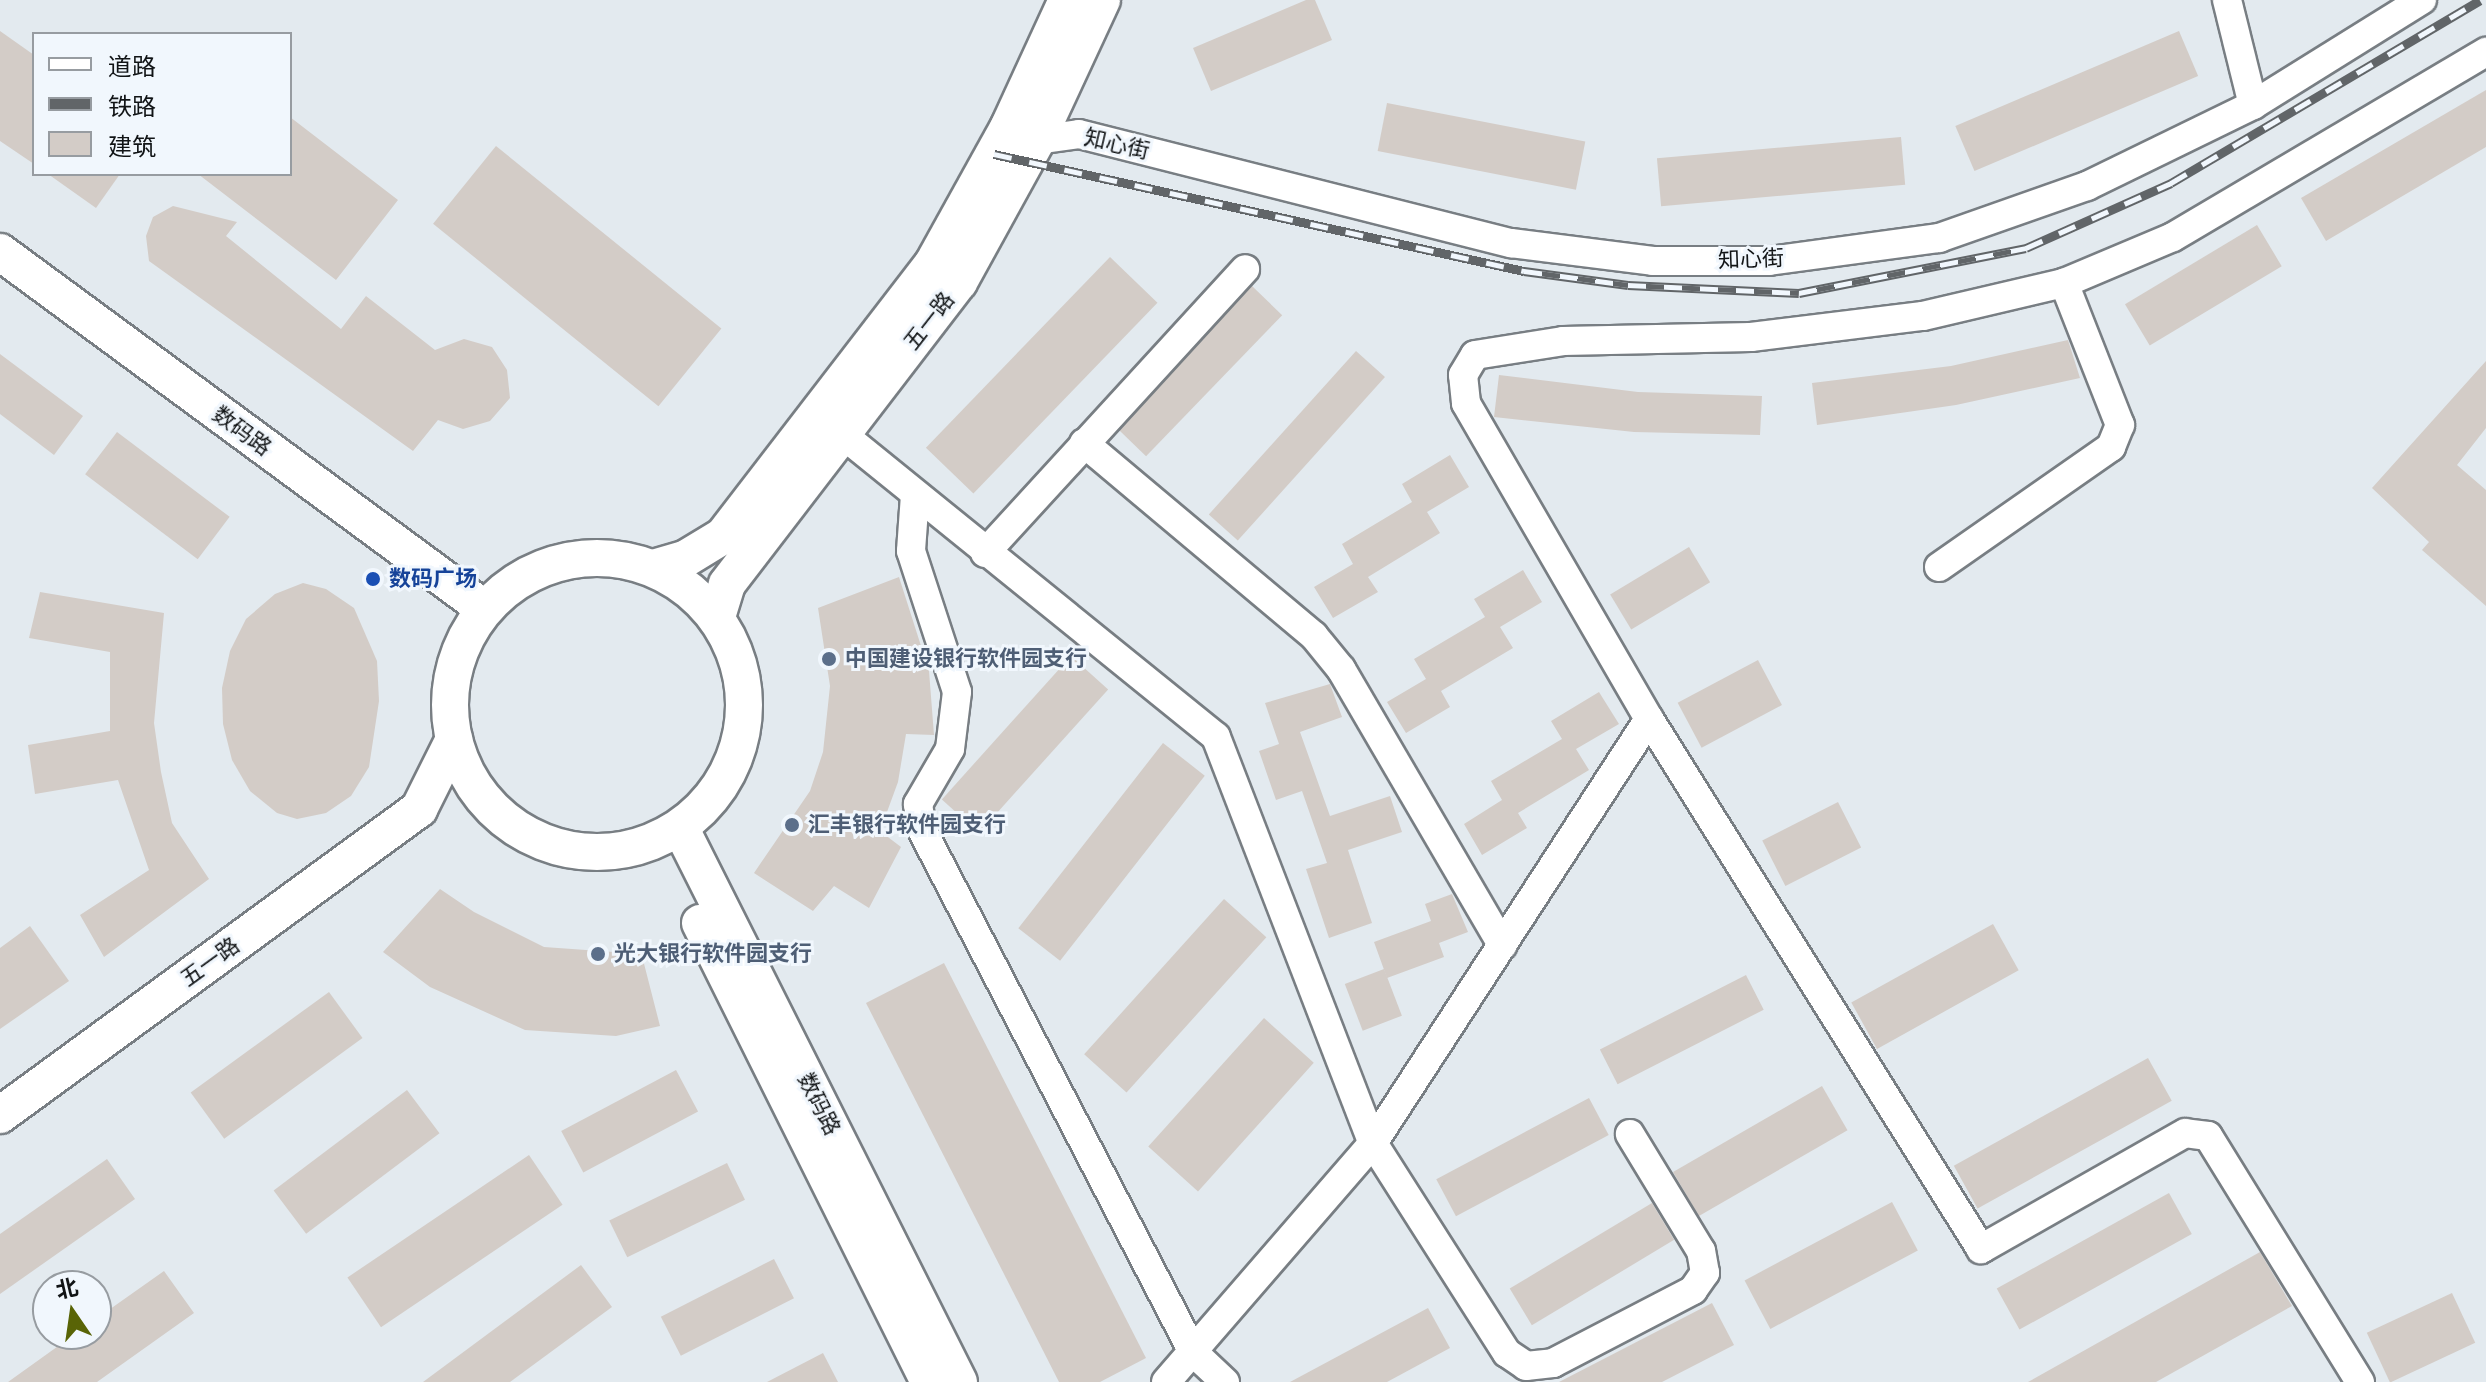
<!DOCTYPE html>
<html>
<head>
<meta charset="utf-8">
<style>
  body { margin:0 }
  #map { position:relative; width:2486px; height:1382px; overflow:hidden; background:#e3eaef; font-family:Inter,"Noto Sans SC",sans-serif }
  div>[style] { position:absolute }
  .building>* { inset:0; background:#d3ccc7; transform-origin:0 0 }
  .roads { filter:drop-shadow(2px 0 #787e83) drop-shadow(-2px 0 #787e83) drop-shadow(0 2px #787e83) drop-shadow(0 -2px #787e83) }
  .minor>* { height:28px; margin:-14px; padding:0 14px; transform-origin:14px; border-radius:14px; background:#fff }
  .major>* { height:36px; margin:-18px; padding:0 18px; transform-origin:18px; border-radius:18px; background:#fff }
  .major>.ring { margin:-18px; padding:0; box-sizing:content-box; background:none; border:36px solid #fff; border-radius:50% }
  .rail>* { height:9px; margin-top:-4.5px; transform-origin:0; background:repeating-linear-gradient(90deg,#f1f7fd 0 18px,#616568 0 36px); box-sizing:border-box; border-block:2px solid #616568 }
  .dots>* { width:22px; height:22px; translate:-50% -50%; box-sizing:border-box; border:4px solid #f1f7fd; border-radius:50% }
  span { translate:-50% -50%; white-space:nowrap; text-align:center; line-height:1.15; -webkit-text-stroke:6px #f1f7fd; paint-order:stroke }
  .street-label { font-size:22px; color:#111416 }
  .transit-label { font-size:22px; color:#164399; font-weight:700 }
  .left { translate:0 -50%; text-align:left }
  .service-label { font-size:22px; color:#4e5e75; font-weight:700 }
  .legend { position:absolute; left:32px; top:32px; width:260px; height:144px; box-sizing:border-box; background:#f1f7fd; border:2px solid #979ca1; margin:0; padding:10px 14px; list-style:none; font-size:24px; color:#111416 }
  .legend li { display:flex; align-items:center; gap:16px; height:40px }
  .legend b { width:40px; border:2px solid #979ca1 }
  .north { position:absolute; left:32px; top:1270px; width:80px; height:80px; box-sizing:border-box; background:#f1f7fd; border:2px solid #979ca1; border-radius:50%; rotate:347deg; font-size:22px; font-weight:700; line-height:32px; text-align:center; color:#111416 }
  .north::after { content:''; display:block; margin:auto; width:28px; height:36px; background:#596406; clip-path:polygon(50% 0,100% 100%,50% 72%,0 100%) }
</style>
</head>
<body>
<div id="map">
  <div class="building">
    <i style="clip-path:polygon(1306px 0,1315px 0,1332px 40px,1211px 91px,1193px 48px)"></i>
    <i style="clip-path:polygon(0 31px,34px 55px,34px 164px,0 141px)"></i>
    <i style="left:2179px;top:31px;width:49px;height:243px;rotate:67deg"></i>
    <i style="clip-path:polygon(2486px 90px,2486px 147px,2326px 241px,2301px 198px)"></i>
    <i style="left:1387px;top:103px;width:202px;height:49px;rotate:11deg"></i>
    <i style="clip-path:polygon(290px 117px,398px 200px,336px 280px,198px 174px,290px 174px)"></i>
    <i style="left:1901px;top:137px;width:48px;height:245px;rotate:85deg"></i>
    <i style="left:496px;top:146px;width:290px;height:100px;rotate:39deg"></i>
    <i style="clip-path:polygon(48px 174px,120px 174px,96px 208px)"></i>
    <i style="clip-path:polygon(173px 206px,237px 222px,226px 236px,341px 329px,366px 296px,435px 350px,464px 339px,492px 347px,507px 370px,510px 398px,490px 421px,463px 429px,438px 420px,413px 451px,149px 261px,146px 236px,153px 217px)"></i>
    <i style="left:2257px;top:225px;width:48px;height:154px;rotate:59deg"></i>
    <i style="left:1110px;top:257px;width:66px;height:265px;rotate:44deg"></i>
    <i style="left:1252px;top:286px;width:42px;height:196px;rotate:44deg"></i>
    <i style="clip-path:polygon(2068px 340px,2080px 378px,1956px 405px,1817px 425px,1812px 383px,1951px 366px)"></i>
    <i style="left:1356px;top:351px;width:39px;height:220px;rotate:42deg"></i>
    <i style="clip-path:polygon(0 354px,83px 416px,54px 455px,0 414px)"></i>
    <i style="clip-path:polygon(2486px 361px,2486px 428px,2457px 465px,2486px 490px,2486px 606px,2422px 550px,2429px 542px,2372px 488px)"></i>
    <i style="clip-path:polygon(1499px 375px,1638px 392px,1762px 396px,1760px 435px,1634px 432px,1494px 417px)"></i>
    <i style="left:117px;top:432px;width:141px;height:53px;rotate:37deg"></i>
    <i style="clip-path:polygon(1450px 455px,1469px 487px,1427px 512px,1440px 533px,1368px 577px,1378px 592px,1333px 618px,1314px 587px,1353px 564px,1342px 544px,1412px 502px,1402px 484px)"></i>
    <i style="left:1689px;top:547px;width:41px;height:92px;rotate:59deg"></i>
    <i style="clip-path:polygon(1523px 570px,1542px 602px,1500px 627px,1513px 648px,1441px 691px,1450px 707px,1406px 733px,1387px 702px,1426px 679px,1414px 659px,1485px 617px,1474px 599px)"></i>
    <i style="clip-path:polygon(899px 577px,929px 671px,934px 735px,906px 734px,898px 782px,880px 831px,901px 847px,869px 908px,834px 886px,813px 911px,754px 873px,810px 791px,823px 752px,830px 686px,818px 608px)"></i>
    <i style="clip-path:polygon(303px 583px,326px 589px,354px 608px,377px 661px,379px 701px,369px 767px,351px 796px,326px 813px,297px 819px,277px 813px,250px 791px,232px 760px,223px 724px,222px 688px,230px 651px,246px 619px,275px 594px)"></i>
    <i style="clip-path:polygon(40px 592px,164px 613px,154px 723px,161px 772px,172px 823px,209px 879px,104px 957px,80px 915px,149px 870px,118px 780px,35px 794px,28px 745px,110px 731px,110px 652px,29px 638px)"></i>
    <i style="left:1071px;top:656px;width:50px;height:193px;rotate:42deg"></i>
    <i style="left:1758px;top:660px;width:51px;height:91px;rotate:62deg"></i>
    <i style="clip-path:polygon(1330px 684px,1342px 717px,1300px 732px,1330px 816px,1390px 796px,1402px 832px,1348px 850px,1372px 923px,1329px 938px,1306px 869px,1327px 863px,1302px 791px,1276px 800px,1259px 751px,1279px 744px,1265px 703px)"></i>
    <i style="clip-path:polygon(1599px 692px,1619px 724px,1576px 749px,1589px 770px,1518px 813px,1527px 828px,1482px 855px,1464px 824px,1502px 800px,1491px 781px,1562px 739px,1551px 721px)"></i>
    <i style="left:1163px;top:743px;width:53px;height:235px;rotate:38deg"></i>
    <i style="left:1838px;top:802px;width:51px;height:85px;rotate:63deg"></i>
    <i style="clip-path:polygon(440px 889px,474px 912px,544px 947px,614px 952px,640px 948px,660px 1026px,616px 1036px,525px 1030px,430px 987px,383px 952px)"></i>
    <i style="clip-path:polygon(1452px 894px,1468px 932px,1439px 943px,1444px 957px,1387px 978px,1374px 942px,1431px 921px,1425px 904px)"></i>
    <i style="left:1224px;top:899px;width:57px;height:209px;rotate:42deg"></i>
    <i style="left:1993px;top:924px;width:53px;height:162px;rotate:61deg"></i>
    <i style="clip-path:polygon(30px 926px,69px 981px,0 1029px,0 948px)"></i>
    <i style="clip-path:polygon(944px 963px,1146px 1358px,1100px 1382px,1059px 1382px,866px 1003px)"></i>
    <i style="left:1384px;top:969px;width:50px;height:42px;rotate:69deg"></i>
    <i style="left:1746px;top:975px;width:39px;height:164px;rotate:63deg"></i>
    <i style="left:329px;top:992px;width:57px;height:171px;rotate:54deg"></i>
    <i style="left:1264px;top:1018px;width:67px;height:173px;rotate:42deg"></i>
    <i style="left:2148px;top:1058px;width:49px;height:222px;rotate:61deg"></i>
    <i style="left:676px;top:1070px;width:47px;height:130px;rotate:62deg"></i>
    <i style="left:1822px;top:1086px;width:51px;height:172px;rotate:60deg"></i>
    <i style="left:407px;top:1090px;width:54px;height:167px;rotate:53deg"></i>
    <i style="left:1589px;top:1098px;width:42px;height:173px;rotate:62deg"></i>
    <i style="left:529px;top:1155px;width:60px;height:219px;rotate:56deg"></i>
    <i style="clip-path:polygon(107px 1159px,135px 1199px,0 1294px,0 1234px)"></i>
    <i style="left:727px;top:1163px;width:41px;height:131px;rotate:64deg"></i>
    <i style="left:2169px;top:1193px;width:47px;height:197px;rotate:61deg"></i>
    <i style="left:1892px;top:1202px;width:55px;height:167px;rotate:62deg"></i>
    <i style="left:1652px;top:1203px;width:43px;height:166px;rotate:59deg"></i>
    <i style="clip-path:polygon(2260px 1252px,2292px 1306px,2156px 1382px,2028px 1382px)"></i>
    <i style="left:774px;top:1259px;width:44px;height:127px;rotate:63deg"></i>
    <i style="clip-path:polygon(581px 1265px,612px 1307px,510px 1382px,423px 1382px)"></i>
    <i style="clip-path:polygon(164px 1271px,194px 1313px,97px 1382px,8px 1382px,75px 1334px,96px 1334px,96px 1319px)"></i>
    <i style="left:2452px;top:1293px;width:55px;height:94px;rotate:65deg"></i>
    <i style="clip-path:polygon(1712px 1303px,1734px 1345px,1662px 1382px,1559px 1382px)"></i>
    <i style="clip-path:polygon(1428px 1308px,1450px 1348px,1387px 1382px,1290px 1382px)"></i>
    <i style="clip-path:polygon(823px 1353px,838px 1382px,767px 1382px)"></i>
  </div>
  <div class="roads">
    <div class="minor">
      <i style="left:2227px;top:0;width:108px;rotate:76.1deg"></i>
      <i style="left:1037px;top:140px;width:42px;rotate:-8.1deg"></i>
      <i style="left:1079px;top:134px;width:446px;rotate:14.2deg"></i>
      <i style="left:1511px;top:243px;width:143px;rotate:7.2deg"></i>
      <i style="left:1653px;top:261px;width:116px"></i>
      <i style="left:1769px;top:261px;width:172px;rotate:-7.7deg"></i>
      <i style="left:1939px;top:238px;width:157px;rotate:-19.4deg"></i>
      <i style="left:2087px;top:186px;width:185px;rotate:-26deg"></i>
      <i style="left:2253px;top:105px;width:199px;rotate:-31.9deg"></i>
      <i style="left:842px;top:434px;width:481px;rotate:39deg"></i>
      <i style="left:1216px;top:737px;width:435px;rotate:68.9deg"></i>
      <i style="left:1373px;top:1143px;width:249px;rotate:57.5deg"></i>
      <i style="left:1507px;top:1353px;width:23px;rotate:34deg"></i>
      <i style="left:1526px;top:1366px;width:27px;rotate:-6deg"></i>
      <i style="left:1553px;top:1363px;width:158px;rotate:-27.5deg"></i>
      <i style="left:1693px;top:1290px;width:21px;rotate:-55deg"></i>
      <i style="left:1705px;top:1273px;width:22px;rotate:-100deg"></i>
      <i style="left:1701px;top:1251px;width:137px;rotate:-121.3deg"></i>
      <i style="left:1084px;top:443px;width:300px;rotate:40deg"></i>
      <i style="left:1314px;top:636px;width:43px;rotate:50.7deg"></i>
      <i style="left:1341px;top:669px;width:320px;rotate:59.7deg"></i>
      <i style="left:915px;top:495px;width:56px;rotate:94.1deg"></i>
      <i style="left:911px;top:551px;width:148px;rotate:71.9deg"></i>
      <i style="left:957px;top:692px;width:57px;rotate:97deg"></i>
      <i style="left:950px;top:749px;width:64px;rotate:120.2deg"></i>
      <i style="left:918px;top:804px;width:26px;rotate:81deg"></i>
      <i style="left:922px;top:830px;width:588px;rotate:62.56deg"></i>
      <i style="left:1193px;top:1352px;width:44px;rotate:43.2deg"></i>
      <i style="left:985px;top:553px;width:385px;rotate:-47.5deg"></i>
      <i style="left:1939px;top:567px;width:210px;rotate:-34.9deg"></i>
      <i style="left:2111px;top:447px;width:24px;rotate:-68deg"></i>
      <i style="left:2120px;top:425px;width:153px;rotate:-111.5deg"></i>
      <i style="left:1166px;top:1382px;width:316px;rotate:-49.1deg"></i>
      <i style="left:1373px;top:1143px;width:506px;rotate:-56.94deg"></i>
      <i style="left:2360px;top:1382px;width:289px;rotate:-121.7deg"></i>
      <i style="left:2208px;top:1136px;width:23px;rotate:-173deg"></i>
      <i style="left:2185px;top:1133px;width:235px;rotate:150.4deg"></i>
      <i style="left:1981px;top:1249px;width:625px;rotate:-122.06deg"></i>
      <i style="left:1649px;top:719px;width:365px;rotate:-120.1deg"></i>
      <i style="left:1466px;top:403px;width:28px;rotate:-96deg"></i>
      <i style="left:1463px;top:375px;width:23px;rotate:-59deg"></i>
      <i style="left:1475px;top:355px;width:89px;rotate:-9deg"></i>
      <i style="left:1563px;top:341px;width:188px;rotate:-1.2deg"></i>
      <i style="left:1751px;top:337px;width:173px;rotate:-7deg"></i>
      <i style="left:1923px;top:316px;width:145px;rotate:-13.2deg"></i>
      <i style="left:2064px;top:283px;width:118px;rotate:-22.9deg"></i>
      <i style="left:2173px;top:237px;width:364px;rotate:-30.6deg"></i>
    </div>
    <div class="major">
      <i style="left:0;top:252px;width:602px;rotate:36.36deg"></i>
      <i class="ring" style="left:450px;top:558px;width:258px;height:258px"></i>
      <i style="left:653px;top:568px;width:33px;rotate:-16deg"></i>
      <i style="left:685px;top:559px;width:44px;rotate:-31.2deg"></i>
      <i style="left:723px;top:536px;width:342px;rotate:-52.4deg"></i>
      <i style="left:932px;top:265px;width:159px;rotate:-61deg"></i>
      <i style="left:1009px;top:126px;width:139px;rotate:-65.3deg"></i>
      <i style="left:717px;top:617px;width:34px;rotate:-73deg"></i>
      <i style="left:727px;top:584px;width:381px;rotate:-52.5deg"></i>
      <i style="left:959px;top:282px;width:162px;rotate:-61.2deg"></i>
      <i style="left:1037px;top:140px;width:154px;rotate:-65.1deg"></i>
      <i style="left:680px;top:827px;width:621px;rotate:63.31deg"></i>
      <i style="left:700px;top:923px;width:513px;rotate:63.48deg"></i>
      <i style="left:0;top:1115px;width:519px;rotate:-36.14deg"></i>
      <i style="left:419px;top:809px;width:78px;rotate:-63.4deg"></i>
    </div>
  </div>
  <div class="rail">
    <i style="left:994px;top:154px;width:543px;rotate:12.45deg"></i>
    <i style="left:1524px;top:271px;width:105px;rotate:7.7deg"></i>
    <i style="left:1628px;top:285px;width:171px;rotate:2.7deg"></i>
    <i style="left:1799px;top:293px;width:231px;rotate:-11.2deg"></i>
    <i style="left:2026px;top:248px;width:159px;rotate:-24.1deg"></i>
    <i style="left:2171px;top:183px;width:359px;rotate:-30.6deg"></i>
  </div>
  <div class="dots">
    <i style="left:373px;top:579px;background:#1a4fb4"></i>
    <i style="left:829px;top:659px;background:#5c6f8a"></i>
    <i style="left:792px;top:825px;background:#5c6f8a"></i>
    <i style="left:598px;top:954px;background:#5c6f8a"></i>
  </div>
  <div class="street-label">
    <span style="left:1117px;top:144px;rotate:13deg">知心街</span>
    <span style="left:1751px;top:259px;rotate:-2deg">知心街</span>
    <span style="left:929px;top:321px;rotate:-52deg">五一路</span>
    <span style="left:242px;top:431px;rotate:36deg">数码路</span>
    <span style="left:210px;top:962px;rotate:-36deg">五一路</span>
    <span style="left:819px;top:1104px;rotate:63deg">数码路</span>
  </div>
  <div class="transit-label">
    <span class="left" style="left:389px;top:579px">数码广场</span>
  </div>
  <div class="service-label">
    <span class="left" style="left:845px;top:659px">中国建设银行软件园支行</span>
    <span class="left" style="left:808px;top:825px">汇丰银行软件园支行</span>
    <span class="left" style="left:614px;top:954px">光大银行软件园支行</span>
  </div>
  <ul class="legend">
  <li><b style="height:10px;background:#fff"></b>道路</li>
  <li><b style="height:10px;background:#616568"></b>铁路</li>
  <li><b style="height:22px;background:#d3ccc7"></b>建筑</li>
  </ul>
  <div class="north">北</div>
</div>
</body>
</html>
